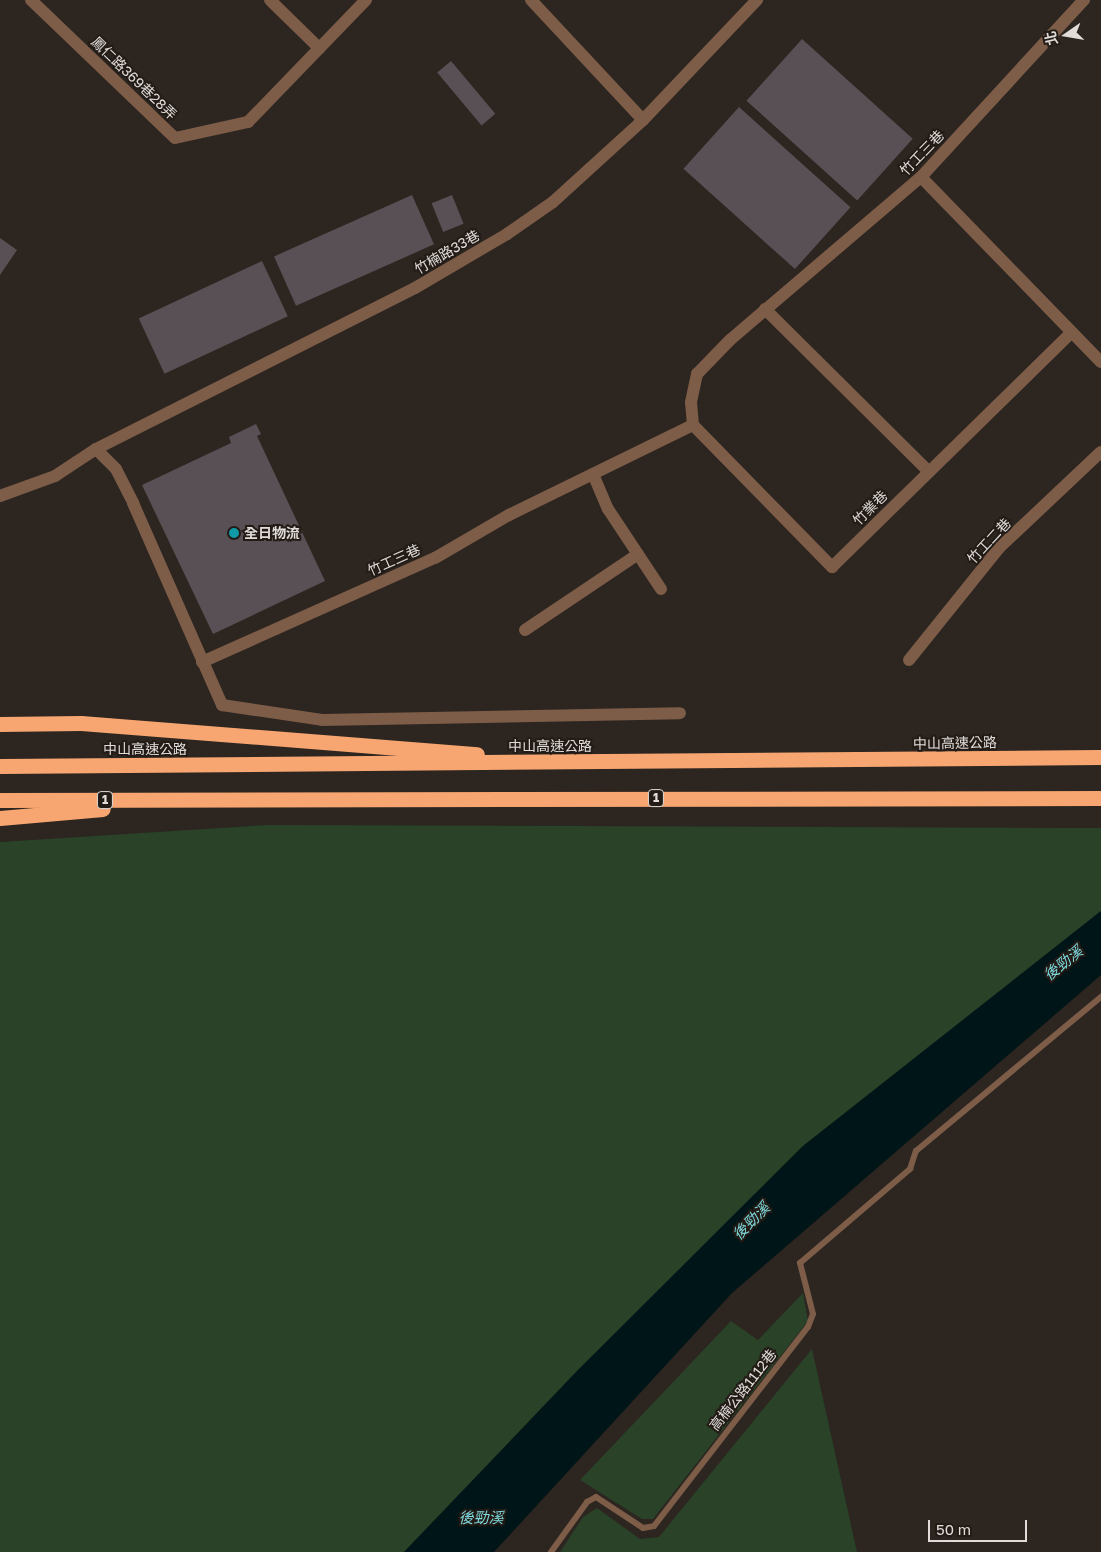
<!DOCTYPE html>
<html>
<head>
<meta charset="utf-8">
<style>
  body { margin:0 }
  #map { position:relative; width:1101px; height:1552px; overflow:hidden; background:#2c2520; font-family:"Golos Text","Noto Sans TC",sans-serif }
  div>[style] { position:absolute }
  .green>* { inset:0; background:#294228 }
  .water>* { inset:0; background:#001517 }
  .building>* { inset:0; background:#595055; transform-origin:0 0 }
  .service>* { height:6px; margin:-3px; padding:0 3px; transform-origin:3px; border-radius:3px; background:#7d5c48 }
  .minor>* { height:12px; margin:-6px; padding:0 6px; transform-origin:6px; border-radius:6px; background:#7d5c48 }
  .motorway>* { height:15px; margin:-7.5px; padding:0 7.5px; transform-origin:7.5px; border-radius:7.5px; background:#f7a671 }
  .dots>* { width:14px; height:14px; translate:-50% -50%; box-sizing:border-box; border:2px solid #221b16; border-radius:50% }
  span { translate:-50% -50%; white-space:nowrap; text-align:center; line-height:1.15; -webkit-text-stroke:4px #221b16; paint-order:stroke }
  .shield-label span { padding:1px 4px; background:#221b16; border:1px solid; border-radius:4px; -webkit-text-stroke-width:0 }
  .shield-label { font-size:12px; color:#e1dcd9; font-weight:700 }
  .street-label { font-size:14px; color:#e1dcd9 }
  .poi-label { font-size:14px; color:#e1dcd9; font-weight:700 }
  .left { translate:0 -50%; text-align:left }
  .water-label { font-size:15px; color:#7edade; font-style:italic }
  .north { position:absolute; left:1041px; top:10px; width:50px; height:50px; -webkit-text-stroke:4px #221b16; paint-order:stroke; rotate:257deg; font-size:14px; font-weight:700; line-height:20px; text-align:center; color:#e1dcd9 }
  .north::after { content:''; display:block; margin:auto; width:18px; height:22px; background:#e1dcd9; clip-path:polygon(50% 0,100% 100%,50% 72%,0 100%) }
  .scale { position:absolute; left:928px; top:1520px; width:99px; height:22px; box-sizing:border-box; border:2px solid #e1dcd9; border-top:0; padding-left:6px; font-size:15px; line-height:18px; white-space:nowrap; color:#e1dcd9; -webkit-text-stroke:4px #221b16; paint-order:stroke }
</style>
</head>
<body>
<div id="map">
  <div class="green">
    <i style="clip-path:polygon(267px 825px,1101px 828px,1101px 911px,803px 1146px,578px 1370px,404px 1552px,0 1552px,0 842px)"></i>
    <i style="clip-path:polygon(803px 1293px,808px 1321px,653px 1519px,642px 1519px,580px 1480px,731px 1321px,758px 1340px)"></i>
    <i style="clip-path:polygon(812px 1349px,857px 1552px,560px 1552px,583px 1517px,597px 1508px,640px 1539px,659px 1537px)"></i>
  </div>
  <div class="water">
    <i style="clip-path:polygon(1101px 911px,1101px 975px,732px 1293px,494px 1552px,404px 1552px,578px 1370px,803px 1146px)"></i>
  </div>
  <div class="building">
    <i style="left:802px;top:39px;width:149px;height:83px;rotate:42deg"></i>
    <i style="left:451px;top:61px;width:69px;height:18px;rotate:50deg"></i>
    <i style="left:739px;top:107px;width:150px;height:83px;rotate:42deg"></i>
    <i style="left:412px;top:195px;width:54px;height:151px;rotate:66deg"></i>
    <i style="left:452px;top:195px;width:31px;height:22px;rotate:68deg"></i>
    <i style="clip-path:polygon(0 238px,17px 250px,0 275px)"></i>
    <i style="left:262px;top:261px;width:61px;height:136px;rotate:65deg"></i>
    <i style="clip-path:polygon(256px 424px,261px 434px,257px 436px,325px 581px,213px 634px,142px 485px,231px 443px,229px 437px)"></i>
  </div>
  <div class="service">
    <i style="left:551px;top:1552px;width:62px;rotate:-54.2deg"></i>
    <i style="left:587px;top:1502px;width:10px;rotate:-29deg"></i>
    <i style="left:596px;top:1497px;width:56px;rotate:33.4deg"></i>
    <i style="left:643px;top:1528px;width:11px;rotate:-10deg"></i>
    <i style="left:654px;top:1526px;width:252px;rotate:-52.3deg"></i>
    <i style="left:808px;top:1327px;width:14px;rotate:-69deg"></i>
    <i style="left:813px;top:1314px;width:53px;rotate:-104.3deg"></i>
    <i style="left:800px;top:1263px;width:145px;rotate:-40.5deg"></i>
    <i style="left:910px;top:1169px;width:19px;rotate:-72deg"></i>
    <i style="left:916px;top:1151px;width:241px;rotate:-39.8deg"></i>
  </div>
  <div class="minor">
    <i style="left:31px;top:0;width:199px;rotate:43.8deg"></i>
    <i style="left:175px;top:138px;width:75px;rotate:-12.4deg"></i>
    <i style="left:248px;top:122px;width:170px;rotate:-46deg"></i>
    <i style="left:270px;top:0;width:69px;rotate:44.4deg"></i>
    <i style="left:531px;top:0;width:164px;rotate:47deg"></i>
    <i style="left:921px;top:177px;width:258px;rotate:45.8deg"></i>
    <i style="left:765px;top:309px;width:230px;rotate:44.8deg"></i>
    <i style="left:693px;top:425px;width:23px;rotate:-95deg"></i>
    <i style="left:691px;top:402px;width:29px;rotate:-78deg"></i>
    <i style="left:697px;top:374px;width:47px;rotate:-45.9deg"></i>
    <i style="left:730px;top:340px;width:251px;rotate:-40.5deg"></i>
    <i style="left:921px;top:177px;width:241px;rotate:-47.4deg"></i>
    <i style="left:693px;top:425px;width:199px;rotate:45.6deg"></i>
    <i style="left:832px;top:567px;width:334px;rotate:-44.4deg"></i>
    <i style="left:96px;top:449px;width:357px;rotate:-26.8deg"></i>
    <i style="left:415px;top:288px;width:107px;rotate:-30.4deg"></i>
    <i style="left:507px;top:234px;width:56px;rotate:-34.8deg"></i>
    <i style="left:553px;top:202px;width:122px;rotate:-42.3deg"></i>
    <i style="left:643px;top:120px;width:166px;rotate:-46.5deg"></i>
    <i style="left:593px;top:474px;width:38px;rotate:67deg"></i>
    <i style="left:608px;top:509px;width:96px;rotate:56.5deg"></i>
    <i style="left:0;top:496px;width:59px;rotate:-20deg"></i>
    <i style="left:55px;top:476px;width:49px;rotate:-33.4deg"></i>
    <i style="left:96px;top:449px;width:28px;rotate:45deg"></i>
    <i style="left:116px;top:469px;width:38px;rotate:63deg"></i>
    <i style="left:133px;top:503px;width:221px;rotate:66.2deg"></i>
    <i style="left:222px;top:705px;width:101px;rotate:8.5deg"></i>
    <i style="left:322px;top:720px;width:358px;rotate:-1.1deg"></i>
    <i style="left:525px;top:630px;width:136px;rotate:-33.9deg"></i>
    <i style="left:909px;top:660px;width:144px;rotate:-51.2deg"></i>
    <i style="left:999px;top:548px;width:140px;rotate:-43.3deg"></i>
    <i style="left:202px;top:662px;width:255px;rotate:-24.1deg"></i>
    <i style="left:435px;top:558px;width:86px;rotate:-30.2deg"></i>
    <i style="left:509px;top:515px;width:205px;rotate:-26.1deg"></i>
  </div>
  <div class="motorway">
    <i style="left:0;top:724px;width:81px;rotate:-0.7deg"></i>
    <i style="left:81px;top:723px;width:397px;rotate:4.5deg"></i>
    <i style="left:0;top:766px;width:1101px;rotate:-0.47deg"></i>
    <i style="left:0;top:800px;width:1101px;rotate:-0.1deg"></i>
    <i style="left:0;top:818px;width:103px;rotate:-5deg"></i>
  </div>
  <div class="dots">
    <i style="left:234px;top:533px;background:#0f9aa8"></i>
  </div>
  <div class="shield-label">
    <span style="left:656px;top:798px">1</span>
    <span style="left:105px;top:800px">1</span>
  </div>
  <div class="street-label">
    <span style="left:134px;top:78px;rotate:44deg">鳳仁路369巷28弄</span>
    <span style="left:922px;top:153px;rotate:-46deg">竹工三巷</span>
    <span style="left:447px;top:252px;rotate:-30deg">竹楠路33巷</span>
    <span style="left:870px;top:508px;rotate:-45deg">竹業巷</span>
    <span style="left:989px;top:541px;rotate:-47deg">竹工二巷</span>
    <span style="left:394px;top:560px;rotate:-24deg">竹工三巷</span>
    <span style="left:955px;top:743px;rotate:-1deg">中山高速公路</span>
    <span style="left:550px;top:746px">中山高速公路</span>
    <span style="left:145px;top:749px">中山高速公路</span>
    <span style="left:743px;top:1390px;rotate:-52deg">高楠公路1112巷</span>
  </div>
  <div class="poi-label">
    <span class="left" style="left:244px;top:533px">全日物流</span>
  </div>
  <div class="water-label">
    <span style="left:1063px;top:963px;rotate:-39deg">後勁溪</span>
    <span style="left:751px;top:1221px;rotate:-45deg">後勁溪</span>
    <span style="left:481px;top:1518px">後勁溪</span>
  </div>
  <div class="north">北</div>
  <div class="scale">50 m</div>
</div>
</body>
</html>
